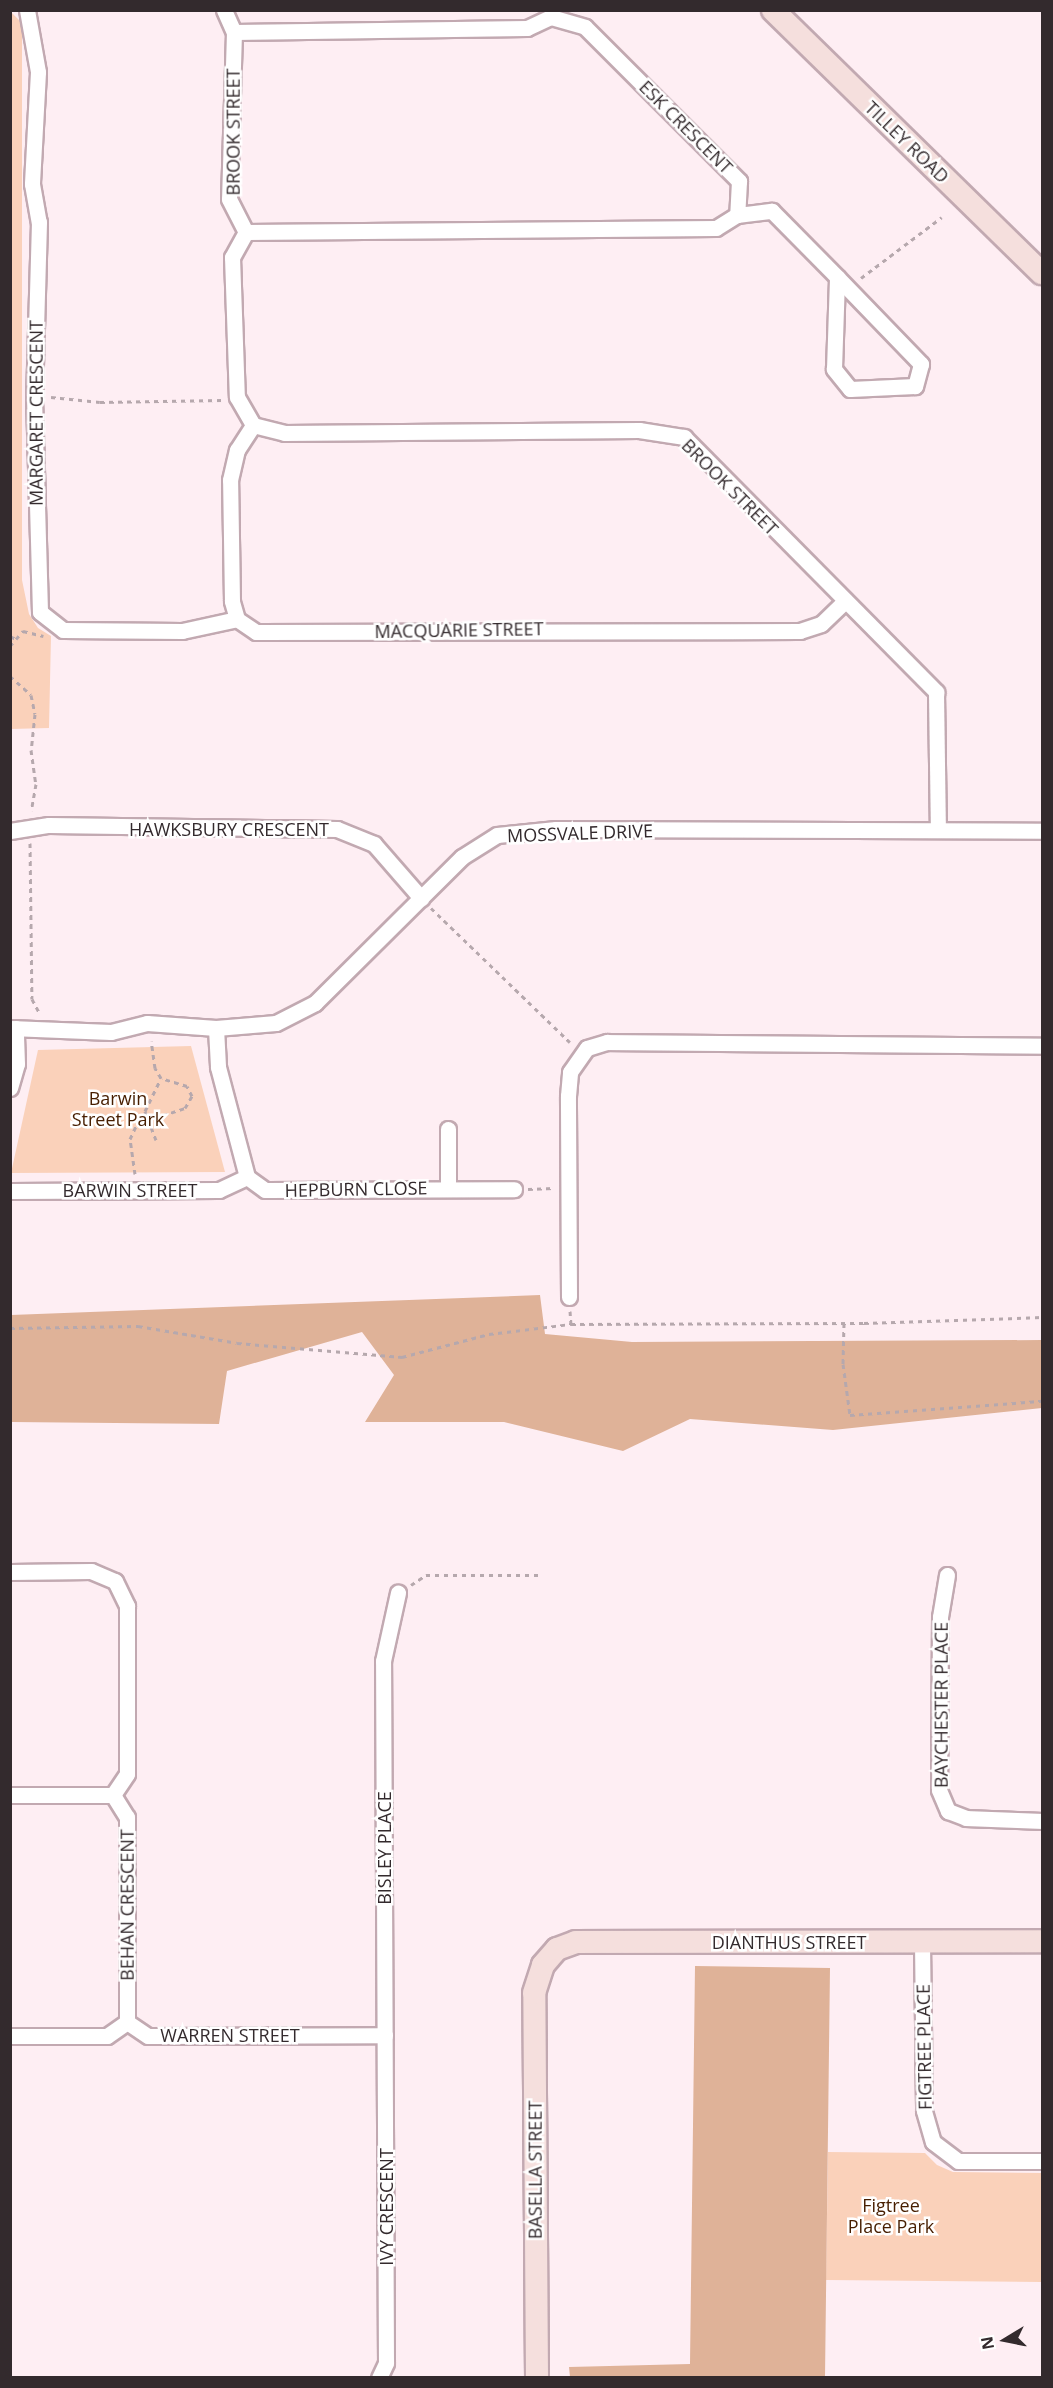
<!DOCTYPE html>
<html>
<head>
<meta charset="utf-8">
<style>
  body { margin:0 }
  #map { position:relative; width:1053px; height:2388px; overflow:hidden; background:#feeef3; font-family:"Open Sans",sans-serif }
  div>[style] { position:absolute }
  .green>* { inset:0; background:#fad1ba }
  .forest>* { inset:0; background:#dfb298 }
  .path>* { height:3px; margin-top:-1.5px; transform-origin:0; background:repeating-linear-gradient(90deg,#b6a8ad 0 4.5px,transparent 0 9px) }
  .roads { filter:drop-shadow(2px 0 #c2a9b1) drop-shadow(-2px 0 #c2a9b1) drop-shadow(0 2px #c2a9b1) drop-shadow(0 -2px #c2a9b1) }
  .street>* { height:15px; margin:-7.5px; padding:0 7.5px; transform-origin:7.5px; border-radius:7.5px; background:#fff }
  .secondary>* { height:22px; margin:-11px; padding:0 11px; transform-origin:11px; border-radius:11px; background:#f5dfdd }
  span { translate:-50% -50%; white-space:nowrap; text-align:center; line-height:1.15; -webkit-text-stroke:5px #fff; paint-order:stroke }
  .street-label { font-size:18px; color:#332a2d }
  .park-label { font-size:18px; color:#471e00 }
  .frame { position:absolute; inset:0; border:12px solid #332a2d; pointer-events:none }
  .north { position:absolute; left:975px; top:2310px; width:60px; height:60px; -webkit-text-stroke:4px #fff; paint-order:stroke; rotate:260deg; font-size:16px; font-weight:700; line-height:24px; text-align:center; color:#332a2d }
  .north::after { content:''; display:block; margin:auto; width:21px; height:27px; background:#332a2d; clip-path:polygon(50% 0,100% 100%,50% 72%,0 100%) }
</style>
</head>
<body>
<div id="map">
  <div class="green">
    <i style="clip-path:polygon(10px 11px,22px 23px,22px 580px,29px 614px,38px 628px,51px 636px,49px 728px,11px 729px)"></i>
    <i style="clip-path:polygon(191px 1046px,225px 1172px,11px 1173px,38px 1050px)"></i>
    <i style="clip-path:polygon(828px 2152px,925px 2153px,937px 2165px,953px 2172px,1042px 2173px,1042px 2282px,826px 2280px)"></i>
  </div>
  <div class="forest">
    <i style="clip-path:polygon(540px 1295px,545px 1334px,632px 1342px,1042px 1340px,1042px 1408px,833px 1430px,690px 1419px,623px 1451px,504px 1422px,365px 1422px,394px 1375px,362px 1332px,227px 1371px,219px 1424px,11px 1422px,11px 1315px)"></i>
    <i style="clip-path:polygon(695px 1966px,830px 1968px,825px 2377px,570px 2377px,569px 2367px,690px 2364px)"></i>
  </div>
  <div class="path">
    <i style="left:10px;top:51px;width:59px;rotate:90deg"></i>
    <i style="left:861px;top:278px;width:101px;rotate:-37deg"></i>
    <i style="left:51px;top:397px;width:49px;rotate:5.8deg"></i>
    <i style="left:100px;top:402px;width:123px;rotate:-0.9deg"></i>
    <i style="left:10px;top:636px;width:7px;rotate:27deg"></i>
    <i style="left:16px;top:639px;width:11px;rotate:-49deg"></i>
    <i style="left:23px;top:631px;width:21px;rotate:14deg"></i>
    <i style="left:10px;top:646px;width:9px;rotate:-49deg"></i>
    <i style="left:10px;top:676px;width:28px;rotate:42deg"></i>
    <i style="left:31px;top:695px;width:19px;rotate:78deg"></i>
    <i style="left:35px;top:714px;width:36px;rotate:96deg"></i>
    <i style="left:31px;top:750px;width:34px;rotate:82deg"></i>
    <i style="left:36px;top:784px;width:27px;rotate:100deg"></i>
    <i style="left:30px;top:843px;width:156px;rotate:89.3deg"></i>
    <i style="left:32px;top:999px;width:17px;rotate:62deg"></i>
    <i style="left:431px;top:908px;width:193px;rotate:44deg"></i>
    <i style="left:156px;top:1140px;width:31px;rotate:-111deg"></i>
    <i style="left:145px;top:1111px;width:37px;rotate:-64deg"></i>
    <i style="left:135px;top:1174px;width:35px;rotate:-98deg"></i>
    <i style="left:130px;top:1139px;width:17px;rotate:-65deg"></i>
    <i style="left:137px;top:1124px;width:51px;rotate:-18.4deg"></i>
    <i style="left:185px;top:1108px;width:14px;rotate:-60deg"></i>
    <i style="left:192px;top:1096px;width:11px;rotate:-117deg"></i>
    <i style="left:187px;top:1086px;width:27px;rotate:-163deg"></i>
    <i style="left:161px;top:1078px;width:12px;rotate:-121deg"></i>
    <i style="left:155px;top:1068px;width:27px;rotate:-98deg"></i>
    <i style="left:528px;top:1189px;width:26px;rotate:-2deg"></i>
    <i style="left:570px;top:1311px;width:13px;rotate:86deg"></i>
    <i style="left:571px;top:1324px;width:293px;rotate:-0.2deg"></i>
    <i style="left:864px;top:1323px;width:178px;rotate:-1.9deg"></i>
    <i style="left:844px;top:1323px;width:41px;rotate:91.4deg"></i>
    <i style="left:843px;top:1364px;width:51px;rotate:82.2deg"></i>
    <i style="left:850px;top:1415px;width:193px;rotate:-4.2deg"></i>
    <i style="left:10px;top:1328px;width:128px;rotate:-0.9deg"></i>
    <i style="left:138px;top:1326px;width:100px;rotate:9.7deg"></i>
    <i style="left:237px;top:1343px;width:166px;rotate:4.8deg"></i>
    <i style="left:402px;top:1357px;width:90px;rotate:-14.8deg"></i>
    <i style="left:489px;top:1334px;width:83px;rotate:-7deg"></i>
    <i style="left:411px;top:1585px;width:18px;rotate:-34deg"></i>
    <i style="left:426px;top:1575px;width:112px"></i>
  </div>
  <div class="roads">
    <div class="street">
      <i style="left:27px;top:10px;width:63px;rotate:79.9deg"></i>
      <i style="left:38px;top:72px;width:112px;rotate:93.1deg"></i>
      <i style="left:32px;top:184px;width:39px;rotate:80deg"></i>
      <i style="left:39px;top:222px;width:175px;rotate:91.6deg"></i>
      <i style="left:34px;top:397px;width:215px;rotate:88.4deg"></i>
      <i style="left:40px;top:612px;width:29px;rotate:38deg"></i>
      <i style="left:63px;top:630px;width:119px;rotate:0.5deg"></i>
      <i style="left:182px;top:631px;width:56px;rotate:-12.3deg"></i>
      <i style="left:224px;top:10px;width:24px;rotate:66deg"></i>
      <i style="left:234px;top:32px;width:167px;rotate:91.7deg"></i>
      <i style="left:229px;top:199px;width:37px;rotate:63deg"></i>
      <i style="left:246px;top:232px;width:29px;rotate:119deg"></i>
      <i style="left:232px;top:257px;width:140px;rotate:88deg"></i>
      <i style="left:237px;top:397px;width:32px;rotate:60deg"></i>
      <i style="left:234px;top:32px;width:293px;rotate:-0.8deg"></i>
      <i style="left:527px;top:28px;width:26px;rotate:-25deg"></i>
      <i style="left:551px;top:17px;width:35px;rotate:16deg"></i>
      <i style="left:585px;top:27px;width:218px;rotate:45deg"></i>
      <i style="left:739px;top:181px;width:34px;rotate:93deg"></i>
      <i style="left:246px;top:232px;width:470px;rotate:-0.5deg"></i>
      <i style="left:716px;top:228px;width:25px;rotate:-32deg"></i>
      <i style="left:737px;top:215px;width:35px;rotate:-7deg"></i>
      <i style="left:772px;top:211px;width:93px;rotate:45.4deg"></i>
      <i style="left:837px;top:277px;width:121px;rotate:46deg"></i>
      <i style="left:921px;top:364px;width:23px;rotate:105deg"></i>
      <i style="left:915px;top:386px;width:65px;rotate:177.4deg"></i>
      <i style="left:850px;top:389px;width:26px;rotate:-129deg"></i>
      <i style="left:834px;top:369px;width:92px;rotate:-88.1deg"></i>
      <i style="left:845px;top:601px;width:33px;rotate:136deg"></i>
      <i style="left:821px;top:624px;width:22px;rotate:162deg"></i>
      <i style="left:800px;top:631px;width:544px;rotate:179.89deg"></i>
      <i style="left:256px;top:632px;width:23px;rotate:-146deg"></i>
      <i style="left:237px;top:619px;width:19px;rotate:-106deg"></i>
      <i style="left:232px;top:601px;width:121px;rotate:-90.9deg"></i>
      <i style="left:230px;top:480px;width:31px;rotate:-77deg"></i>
      <i style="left:237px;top:450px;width:30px;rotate:-57deg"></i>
      <i style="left:253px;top:425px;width:32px;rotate:14deg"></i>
      <i style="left:284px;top:433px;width:355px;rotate:-0.5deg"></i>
      <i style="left:639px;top:430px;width:46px;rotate:8.8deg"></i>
      <i style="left:684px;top:437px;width:359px;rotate:45.3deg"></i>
      <i style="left:936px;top:692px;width:138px;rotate:89.2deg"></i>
      <i style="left:10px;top:831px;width:39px;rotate:-9deg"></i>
      <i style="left:49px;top:825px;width:288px;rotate:0.8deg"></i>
      <i style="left:337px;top:829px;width:40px;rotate:22deg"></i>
      <i style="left:374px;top:844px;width:72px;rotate:49deg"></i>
      <i style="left:10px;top:1028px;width:101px;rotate:2.3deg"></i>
      <i style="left:111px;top:1032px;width:37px;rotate:-14deg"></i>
      <i style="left:147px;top:1023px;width:69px;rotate:4.1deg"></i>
      <i style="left:216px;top:1028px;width:60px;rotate:-4.8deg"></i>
      <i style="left:276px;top:1023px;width:44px;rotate:-27.1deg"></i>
      <i style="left:315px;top:1003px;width:207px;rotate:-44.8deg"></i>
      <i style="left:462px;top:857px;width:41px;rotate:-32.2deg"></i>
      <i style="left:497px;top:835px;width:59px;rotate:-5.8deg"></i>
      <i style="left:556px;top:829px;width:486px;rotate:0.2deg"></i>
      <i style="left:216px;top:1028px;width:39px;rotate:87deg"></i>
      <i style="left:218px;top:1067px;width:114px;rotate:75.2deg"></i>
      <i style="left:247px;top:1177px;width:22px;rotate:36deg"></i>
      <i style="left:265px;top:1190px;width:249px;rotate:-0.2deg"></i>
      <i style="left:10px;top:1088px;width:25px;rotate:-74deg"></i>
      <i style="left:17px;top:1064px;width:36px;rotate:-92deg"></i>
      <i style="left:448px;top:1188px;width:59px;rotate:-90deg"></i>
      <i style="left:10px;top:1191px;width:209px;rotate:-0.3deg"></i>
      <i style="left:219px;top:1190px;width:31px;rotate:-25deg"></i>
      <i style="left:569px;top:1297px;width:201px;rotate:-90.3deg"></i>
      <i style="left:568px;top:1096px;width:24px;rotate:-85deg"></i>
      <i style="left:570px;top:1072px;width:29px;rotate:-55deg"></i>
      <i style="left:587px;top:1048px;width:21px;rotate:-17deg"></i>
      <i style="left:607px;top:1042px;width:435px;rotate:0.5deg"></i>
      <i style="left:10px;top:1572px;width:81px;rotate:-0.7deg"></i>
      <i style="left:91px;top:1571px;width:26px;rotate:23deg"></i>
      <i style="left:115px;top:1581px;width:28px;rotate:64deg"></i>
      <i style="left:127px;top:1606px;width:168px;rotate:90deg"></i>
      <i style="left:127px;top:1774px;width:25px;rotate:124deg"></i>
      <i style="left:113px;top:1795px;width:26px;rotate:58deg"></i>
      <i style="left:127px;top:1817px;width:205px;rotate:90deg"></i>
      <i style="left:947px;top:1575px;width:43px;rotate:99.5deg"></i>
      <i style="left:940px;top:1617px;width:173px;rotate:90.3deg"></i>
      <i style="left:939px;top:1790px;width:23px;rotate:67deg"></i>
      <i style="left:948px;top:1811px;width:19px;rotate:21deg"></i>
      <i style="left:966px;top:1818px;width:76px;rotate:2.3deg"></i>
      <i style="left:10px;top:1795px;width:103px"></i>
      <i style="left:922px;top:1942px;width:169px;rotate:89.3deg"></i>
      <i style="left:924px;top:2111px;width:32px;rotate:74deg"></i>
      <i style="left:933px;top:2142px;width:31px;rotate:37deg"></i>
      <i style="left:958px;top:2161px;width:84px"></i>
      <i style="left:10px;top:2036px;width:97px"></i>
      <i style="left:107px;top:2036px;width:24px;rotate:-35deg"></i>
      <i style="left:127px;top:2022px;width:25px;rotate:34deg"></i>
      <i style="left:148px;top:2036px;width:237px;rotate:-0.2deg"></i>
      <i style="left:379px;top:2378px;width:17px;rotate:-65deg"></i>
      <i style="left:386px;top:2363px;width:702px;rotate:-90.24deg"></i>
      <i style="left:383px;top:1661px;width:70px;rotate:-77.6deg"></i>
    </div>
    <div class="secondary">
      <i style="left:773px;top:10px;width:376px;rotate:44.4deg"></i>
      <i style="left:537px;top:2378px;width:385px;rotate:-90.4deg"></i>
      <i style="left:534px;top:1993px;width:29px;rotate:-72deg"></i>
      <i style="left:543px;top:1965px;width:21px;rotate:-49deg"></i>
      <i style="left:557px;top:1949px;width:20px;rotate:-20deg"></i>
      <i style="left:576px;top:1942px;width:466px;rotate:-0.1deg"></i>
    </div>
  </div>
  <div class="street-label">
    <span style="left:686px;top:127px;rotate:45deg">ESK CRESCENT</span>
    <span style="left:233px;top:132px;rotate:-90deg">BROOK STREET</span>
    <span style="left:907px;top:142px;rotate:44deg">TILLEY ROAD</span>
    <span style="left:36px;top:413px;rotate:-90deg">MARGARET CRESCENT</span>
    <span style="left:730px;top:487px;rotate:45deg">BROOK STREET</span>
    <span style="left:459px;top:630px;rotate:-1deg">MACQUARIE STREET</span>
    <span style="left:229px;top:829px">HAWKSBURY CRESCENT</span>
    <span style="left:580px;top:833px;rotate:-2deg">MOSSVALE DRIVE</span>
    <span style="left:356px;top:1189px;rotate:-1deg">HEPBURN CLOSE</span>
    <span style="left:130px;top:1190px">BARWIN STREET</span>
    <span style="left:941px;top:1705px;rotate:-90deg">BAYCHESTER PLACE</span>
    <span style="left:384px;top:1848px;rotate:-90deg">BISLEY PLACE</span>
    <span style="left:127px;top:1905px;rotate:-90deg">BEHAN CRESCENT</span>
    <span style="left:789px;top:1942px">DIANTHUS STREET</span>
    <span style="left:230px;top:2035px">WARREN STREET</span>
    <span style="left:924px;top:2047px;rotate:-91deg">FIGTREE PLACE</span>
    <span style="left:535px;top:2170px;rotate:-90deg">BASELLA STREET</span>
    <span style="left:386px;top:2207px;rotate:-90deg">IVY CRESCENT</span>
  </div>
  <div class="park-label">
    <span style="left:118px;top:1109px">Barwin<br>Street Park</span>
    <span style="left:891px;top:2216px">Figtree<br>Place Park</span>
  </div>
  <div class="frame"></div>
  <div class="north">N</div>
</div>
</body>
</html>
